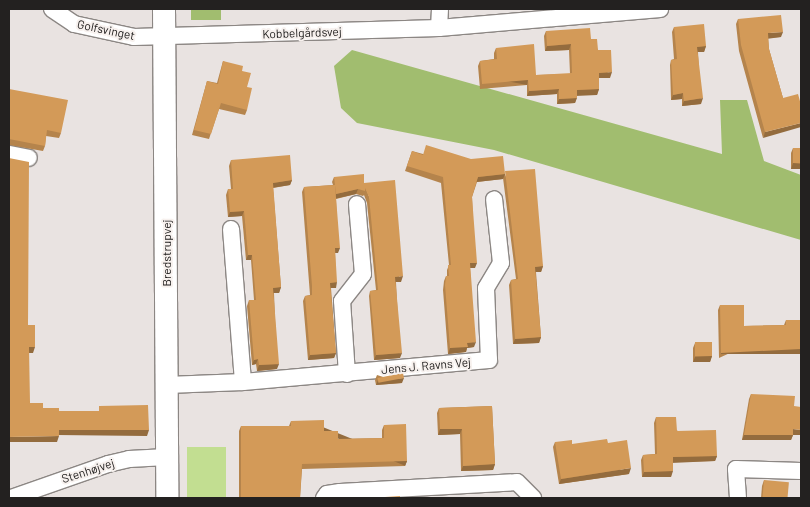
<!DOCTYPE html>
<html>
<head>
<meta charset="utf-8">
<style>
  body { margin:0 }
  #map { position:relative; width:810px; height:507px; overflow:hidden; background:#e9e3e1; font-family:Barlow,sans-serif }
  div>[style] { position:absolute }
  .green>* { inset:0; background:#c2de91; transform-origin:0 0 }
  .forest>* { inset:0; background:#a1bd6f; transform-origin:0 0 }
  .roads { filter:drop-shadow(1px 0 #8c8784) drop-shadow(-1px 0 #8c8784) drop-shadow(0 1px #8c8784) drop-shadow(0 -1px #8c8784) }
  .street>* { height:16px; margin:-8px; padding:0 8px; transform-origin:8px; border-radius:8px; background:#fff }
  .secondary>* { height:22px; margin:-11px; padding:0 11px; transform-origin:11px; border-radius:11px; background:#fff }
  .wall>* { inset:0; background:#b5844c }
  .shaded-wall>* { inset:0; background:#946c3e; transform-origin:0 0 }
  .building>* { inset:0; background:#d39a58; transform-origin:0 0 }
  span { translate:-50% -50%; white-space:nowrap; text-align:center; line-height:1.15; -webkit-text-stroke:4px #f7f1ee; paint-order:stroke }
  .street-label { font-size:12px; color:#232120 }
  .frame { position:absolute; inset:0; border:10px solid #232120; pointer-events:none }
</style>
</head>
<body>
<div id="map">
  <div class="green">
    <i style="left:187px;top:447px;width:39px;height:51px"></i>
  </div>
  <div class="forest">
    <i style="left:191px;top:9px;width:30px;height:11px"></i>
    <i style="clip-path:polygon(352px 50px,722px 154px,720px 100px,747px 100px,764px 161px,801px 175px,801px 240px,494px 150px,357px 123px,341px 108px,334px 66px)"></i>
  </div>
  <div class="roads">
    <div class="street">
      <i style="left:52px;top:9px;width:27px;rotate:34deg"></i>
      <i style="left:74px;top:24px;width:61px;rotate:12.2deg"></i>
      <i style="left:134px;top:37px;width:305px;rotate:-1.7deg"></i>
      <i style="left:439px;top:28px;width:222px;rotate:-4.9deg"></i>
      <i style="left:439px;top:28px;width:19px;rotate:-87deg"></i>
      <i style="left:9px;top:154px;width:20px;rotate:11deg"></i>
      <i style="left:231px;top:229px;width:153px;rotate:85.5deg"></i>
      <i style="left:347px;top:374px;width:73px;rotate:-93.9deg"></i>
      <i style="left:342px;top:301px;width:34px;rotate:-52deg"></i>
      <i style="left:363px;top:274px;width:70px;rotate:-94.9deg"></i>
      <i style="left:167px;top:385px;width:76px;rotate:-2.3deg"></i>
      <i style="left:243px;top:382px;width:247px;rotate:-5.1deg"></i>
      <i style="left:489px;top:360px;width:72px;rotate:-92.4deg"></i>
      <i style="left:486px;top:288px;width:29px;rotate:-59deg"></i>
      <i style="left:501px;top:263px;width:64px;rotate:-96.2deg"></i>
      <i style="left:11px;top:498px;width:103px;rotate:-19.3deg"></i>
      <i style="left:108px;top:464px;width:22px;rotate:-13deg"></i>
      <i style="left:129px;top:459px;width:38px;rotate:-3deg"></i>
      <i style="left:324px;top:498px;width:5px;rotate:-53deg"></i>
      <i style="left:327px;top:494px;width:13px;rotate:-9deg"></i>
      <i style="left:340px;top:492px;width:177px;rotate:-3.2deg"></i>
      <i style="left:517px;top:482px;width:23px;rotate:45deg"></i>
      <i style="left:738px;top:498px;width:29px;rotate:-94deg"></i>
      <i style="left:736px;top:469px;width:65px;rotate:1.8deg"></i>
    </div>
    <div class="secondary">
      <i style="left:164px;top:9px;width:489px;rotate:89.6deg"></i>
    </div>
  </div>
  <div class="wall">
    <i style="clip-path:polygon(738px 19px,781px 37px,768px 38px,769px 49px,783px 98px,763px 138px,739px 51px,736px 24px)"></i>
    <i style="clip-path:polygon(674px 27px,706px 46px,704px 52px,698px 52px,701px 104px,682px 106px,682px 99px,671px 100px,670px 65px,671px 60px,674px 59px,672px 32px)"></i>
    <i style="clip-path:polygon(546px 31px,591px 39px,598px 50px,610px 78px,599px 78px,599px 89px,597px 95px,577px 95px,575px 103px,557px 104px,557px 94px,527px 96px,527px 85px,480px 89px,478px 66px,480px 61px,494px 59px,494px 53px,496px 48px,536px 75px,570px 74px,569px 50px,545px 51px,544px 36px)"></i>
    <i style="clip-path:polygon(223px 61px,242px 71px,247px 87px,247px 110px,245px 115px,219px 109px,209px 139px,192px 135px,207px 81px,217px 83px)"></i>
    <i style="clip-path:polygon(9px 89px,61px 133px,59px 138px,46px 136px,45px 146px,43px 151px,9px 145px)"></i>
    <i style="clip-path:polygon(793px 148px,801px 148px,801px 169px,791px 169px,791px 153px)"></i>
    <i style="clip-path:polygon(412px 151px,423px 154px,504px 172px,543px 266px,541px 272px,536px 272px,541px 337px,539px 343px,513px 344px,509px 285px,511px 280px,516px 279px,503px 178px,503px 179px,477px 182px,472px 197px,475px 268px,470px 268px,474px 347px,467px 348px,466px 352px,448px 354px,443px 290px,444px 281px,446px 276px,447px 276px,447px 270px,449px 265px,441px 183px,405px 171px)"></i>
    <i style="clip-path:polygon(231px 160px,292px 180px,290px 185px,273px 188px,281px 287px,279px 293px,274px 293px,277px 369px,257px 371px,256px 364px,252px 365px,247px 306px,249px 300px,254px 300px,251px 260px,246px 260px,242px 216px,228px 217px,226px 195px,228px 189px,231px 189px,229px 166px)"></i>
    <i style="clip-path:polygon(334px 177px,364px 183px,401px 282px,396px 282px,400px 358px,374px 360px,369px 296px,370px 291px,376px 290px,367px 203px,364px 195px,363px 196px,356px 194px,336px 199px,338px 253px,335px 253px,336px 288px,331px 288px,336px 353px,334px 358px,308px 360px,303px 301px,305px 296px,310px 295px,302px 192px,304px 187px,333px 185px,332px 182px)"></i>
    <i style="clip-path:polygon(720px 305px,744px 326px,784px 325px,786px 320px,801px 320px,719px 358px,718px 310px)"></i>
    <i style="clip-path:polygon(695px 343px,712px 356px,710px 362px,693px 362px,693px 348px)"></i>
    <i style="clip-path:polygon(377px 375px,402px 383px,376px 385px,375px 380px)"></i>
    <i style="clip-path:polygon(751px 394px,793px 435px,791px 440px,742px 440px,749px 399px)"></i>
    <i style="clip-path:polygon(492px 406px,495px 464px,493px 470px,461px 471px,460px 434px,438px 435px,437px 413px,439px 408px)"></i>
    <i style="clip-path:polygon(656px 417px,717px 456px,715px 461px,673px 462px,671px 477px,642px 477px,641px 460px,643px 455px,655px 454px,654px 423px)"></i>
    <i style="clip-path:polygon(291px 421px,324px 431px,338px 439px,382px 438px,382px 430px,384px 425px,407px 461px,405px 466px,302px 469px,300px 498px,239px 498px,239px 431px,241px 426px,289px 426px)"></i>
    <i style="clip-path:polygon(555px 442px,572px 444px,629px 474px,559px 484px,553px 447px)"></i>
    <i style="clip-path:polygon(764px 480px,788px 498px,761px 498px,762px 486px)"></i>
  </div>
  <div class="shaded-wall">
    <i style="clip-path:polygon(783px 32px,781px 37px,766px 39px,768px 33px)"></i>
    <i style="clip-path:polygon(571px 44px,569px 50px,545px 51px,547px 46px)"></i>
    <i style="clip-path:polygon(706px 46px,704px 52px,695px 52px,697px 47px)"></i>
    <i style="clip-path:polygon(612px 72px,610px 78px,597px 78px,599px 73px)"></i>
    <i style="left:528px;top:80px;width:5px;height:46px;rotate:101deg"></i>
    <i style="clip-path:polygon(559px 89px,557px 94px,527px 96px,529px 91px)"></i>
    <i style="clip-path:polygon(599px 89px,597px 95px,575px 96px,577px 90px)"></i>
    <i style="clip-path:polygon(683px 93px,682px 99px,671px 100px,673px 95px)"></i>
    <i style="clip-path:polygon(577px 98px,575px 103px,557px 104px,559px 99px)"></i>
    <i style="clip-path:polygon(703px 98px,701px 104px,682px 106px,684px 101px)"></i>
    <i style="clip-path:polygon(801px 123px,801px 127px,763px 138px,765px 132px)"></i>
    <i style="clip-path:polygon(793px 163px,801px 164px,801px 169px,791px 169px)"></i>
    <i style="clip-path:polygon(505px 174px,503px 179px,476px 182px,478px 177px)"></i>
    <i style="clip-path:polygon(292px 180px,290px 185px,271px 188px,273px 183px)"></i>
    <i style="clip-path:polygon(358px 189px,356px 194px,334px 199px,336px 194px)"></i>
    <i style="clip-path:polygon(244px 211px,242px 216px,228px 217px,230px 212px)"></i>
    <i style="clip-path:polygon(335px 248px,340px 248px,338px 253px,333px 253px)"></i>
    <i style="clip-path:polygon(248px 255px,252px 255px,251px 260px,246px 260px)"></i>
    <i style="clip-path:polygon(470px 263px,477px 263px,475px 268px,468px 268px)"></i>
    <i style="clip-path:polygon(543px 266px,541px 272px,534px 272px,535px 267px)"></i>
    <i style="clip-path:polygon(403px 276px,401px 282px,393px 282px,395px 277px)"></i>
    <i style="clip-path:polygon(337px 282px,336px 288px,328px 288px,330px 283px)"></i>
    <i style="clip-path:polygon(281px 287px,279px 293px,271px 293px,273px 288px)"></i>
    <i style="clip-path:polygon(541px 337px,539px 343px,513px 344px,515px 339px)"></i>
    <i style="clip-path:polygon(476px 342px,474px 347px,467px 348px,466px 352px,448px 354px,450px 348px,467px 343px)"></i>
    <i style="clip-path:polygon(29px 347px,35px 347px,33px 353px,28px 353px)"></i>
    <i style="left:801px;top:349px;width:5px;height:80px;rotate:90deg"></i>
    <i style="clip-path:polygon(336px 353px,334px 358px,308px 360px,310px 355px)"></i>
    <i style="clip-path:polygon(402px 353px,400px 358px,374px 360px,376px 355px)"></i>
    <i style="clip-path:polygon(712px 356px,710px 362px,693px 362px,695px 357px)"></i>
    <i style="clip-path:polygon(258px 359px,256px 364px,252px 365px,254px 360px)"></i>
    <i style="clip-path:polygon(279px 364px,277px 369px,257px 371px,259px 365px)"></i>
    <i style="clip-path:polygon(404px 378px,402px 383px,376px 385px,378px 380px)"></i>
    <i style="clip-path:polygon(440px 429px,462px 429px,460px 434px,438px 435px)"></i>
    <i style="clip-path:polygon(793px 429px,801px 430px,801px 435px,793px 435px,791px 440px,742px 440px,744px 435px)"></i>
    <i style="clip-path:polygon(59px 430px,149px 430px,147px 436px,57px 435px)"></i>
    <i style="clip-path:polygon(59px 436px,57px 442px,9px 442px,9px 437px)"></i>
    <i style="clip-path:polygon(717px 456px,715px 461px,671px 463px,673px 457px)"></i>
    <i style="left:407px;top:461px;width:5px;height:105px;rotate:112deg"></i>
    <i style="clip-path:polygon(495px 464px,493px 470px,461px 471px,463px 466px)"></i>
    <i style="clip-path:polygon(631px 468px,629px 474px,559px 484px,561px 479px)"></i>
    <i style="clip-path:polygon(673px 471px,671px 477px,642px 477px,644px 472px)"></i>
  </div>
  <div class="building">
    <i style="clip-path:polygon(781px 15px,783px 32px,768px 33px,769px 49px,783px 98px,798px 94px,801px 105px,801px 123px,765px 132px,741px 45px,738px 19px)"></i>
    <i style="clip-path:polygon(704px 24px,706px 46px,697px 47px,703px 98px,684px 101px,683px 93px,673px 95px,671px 60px,677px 59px,674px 27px)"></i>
    <i style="clip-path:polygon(590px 28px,591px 39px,597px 39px,598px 50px,611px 50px,612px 72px,599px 73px,599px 89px,577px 90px,577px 98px,559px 99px,559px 89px,529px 91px,528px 80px,482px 84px,480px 61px,497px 59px,496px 48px,534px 44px,536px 75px,572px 73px,571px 44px,547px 46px,546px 31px)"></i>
    <i style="clip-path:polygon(223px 61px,243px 66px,242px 71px,251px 73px,247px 87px,252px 88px,247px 110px,221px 103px,211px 134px,194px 130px,207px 81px,218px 84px)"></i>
    <i style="clip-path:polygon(9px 89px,68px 100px,61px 133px,47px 130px,45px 146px,9px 139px)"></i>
    <i style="clip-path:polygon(426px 145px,471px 159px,503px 156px,505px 174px,478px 177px,472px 197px,477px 263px,470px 263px,476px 342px,467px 343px,468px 347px,450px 348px,445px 285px,446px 276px,449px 276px,448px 265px,451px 265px,443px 177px,407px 166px,412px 151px,423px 155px)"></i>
    <i style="left:793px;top:148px;width:8px;height:15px"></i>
    <i style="clip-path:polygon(290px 155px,292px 180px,273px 183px,281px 287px,273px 288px,279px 364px,259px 365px,258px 359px,254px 360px,249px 300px,256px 300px,252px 255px,248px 255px,244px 211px,230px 212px,228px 189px,233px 189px,231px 160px)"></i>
    <i style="clip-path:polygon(9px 158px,29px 162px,28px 325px,35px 325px,35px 347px,29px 347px,30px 403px,43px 403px,43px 408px,59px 408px,59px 411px,99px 411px,99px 406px,148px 405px,149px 430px,59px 430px,59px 436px,9px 437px)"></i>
    <i style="clip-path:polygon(535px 169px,543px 266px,535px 267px,541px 337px,515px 339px,511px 280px,518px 279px,505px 171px)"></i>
    <i style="clip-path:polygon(364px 174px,364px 183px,395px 180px,403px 276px,395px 277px,402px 353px,376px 355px,370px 291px,378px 290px,369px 197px,365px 188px,365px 191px,358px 189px,336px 194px,334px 177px)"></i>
    <i style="clip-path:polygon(335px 185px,340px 248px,335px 248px,337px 282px,330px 283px,336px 353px,310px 355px,305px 296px,312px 295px,312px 286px,304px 187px)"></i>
    <i style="clip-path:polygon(720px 305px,744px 305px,744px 326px,786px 325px,786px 320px,801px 320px,801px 349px,721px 353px)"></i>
    <i style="left:712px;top:342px;width:14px;height:17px;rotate:90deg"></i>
    <i style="left:403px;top:373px;width:5px;height:26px;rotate:79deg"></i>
    <i style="clip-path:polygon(751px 394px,795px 396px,794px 406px,801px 407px,801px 430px,793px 429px,793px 435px,744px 435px)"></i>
    <i style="clip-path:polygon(492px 406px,495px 464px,463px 466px,462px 429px,440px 429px,439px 408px)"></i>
    <i style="clip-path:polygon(656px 417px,676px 417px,677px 431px,716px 430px,717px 456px,673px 457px,673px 471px,644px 472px,643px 455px,657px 454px)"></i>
    <i style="clip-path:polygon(324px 420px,324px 431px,338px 431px,338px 439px,384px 438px,384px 425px,406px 424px,407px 461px,302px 464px,300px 498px,241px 498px,241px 426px,291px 426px,291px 421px)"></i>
    <i style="clip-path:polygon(607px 439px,608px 443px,627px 440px,631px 468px,561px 479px,555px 442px,572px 440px,572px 444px)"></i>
    <i style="left:764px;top:480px;width:25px;height:18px;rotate:5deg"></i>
    <i style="clip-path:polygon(400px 496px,400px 498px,385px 498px,385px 497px)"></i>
  </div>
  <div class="street-label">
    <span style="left:106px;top:30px;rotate:12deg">Golfsvinget</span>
    <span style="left:302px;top:33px;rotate:-2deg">Kobbelgårdsvej</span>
    <span style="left:167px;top:253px;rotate:-90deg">Bredstrupvej</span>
    <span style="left:426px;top:366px;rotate:-5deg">Jens J. Ravns Vej</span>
    <span style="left:88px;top:471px;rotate:-18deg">Stenhøjvej</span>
  </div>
  <div class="frame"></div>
</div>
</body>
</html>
